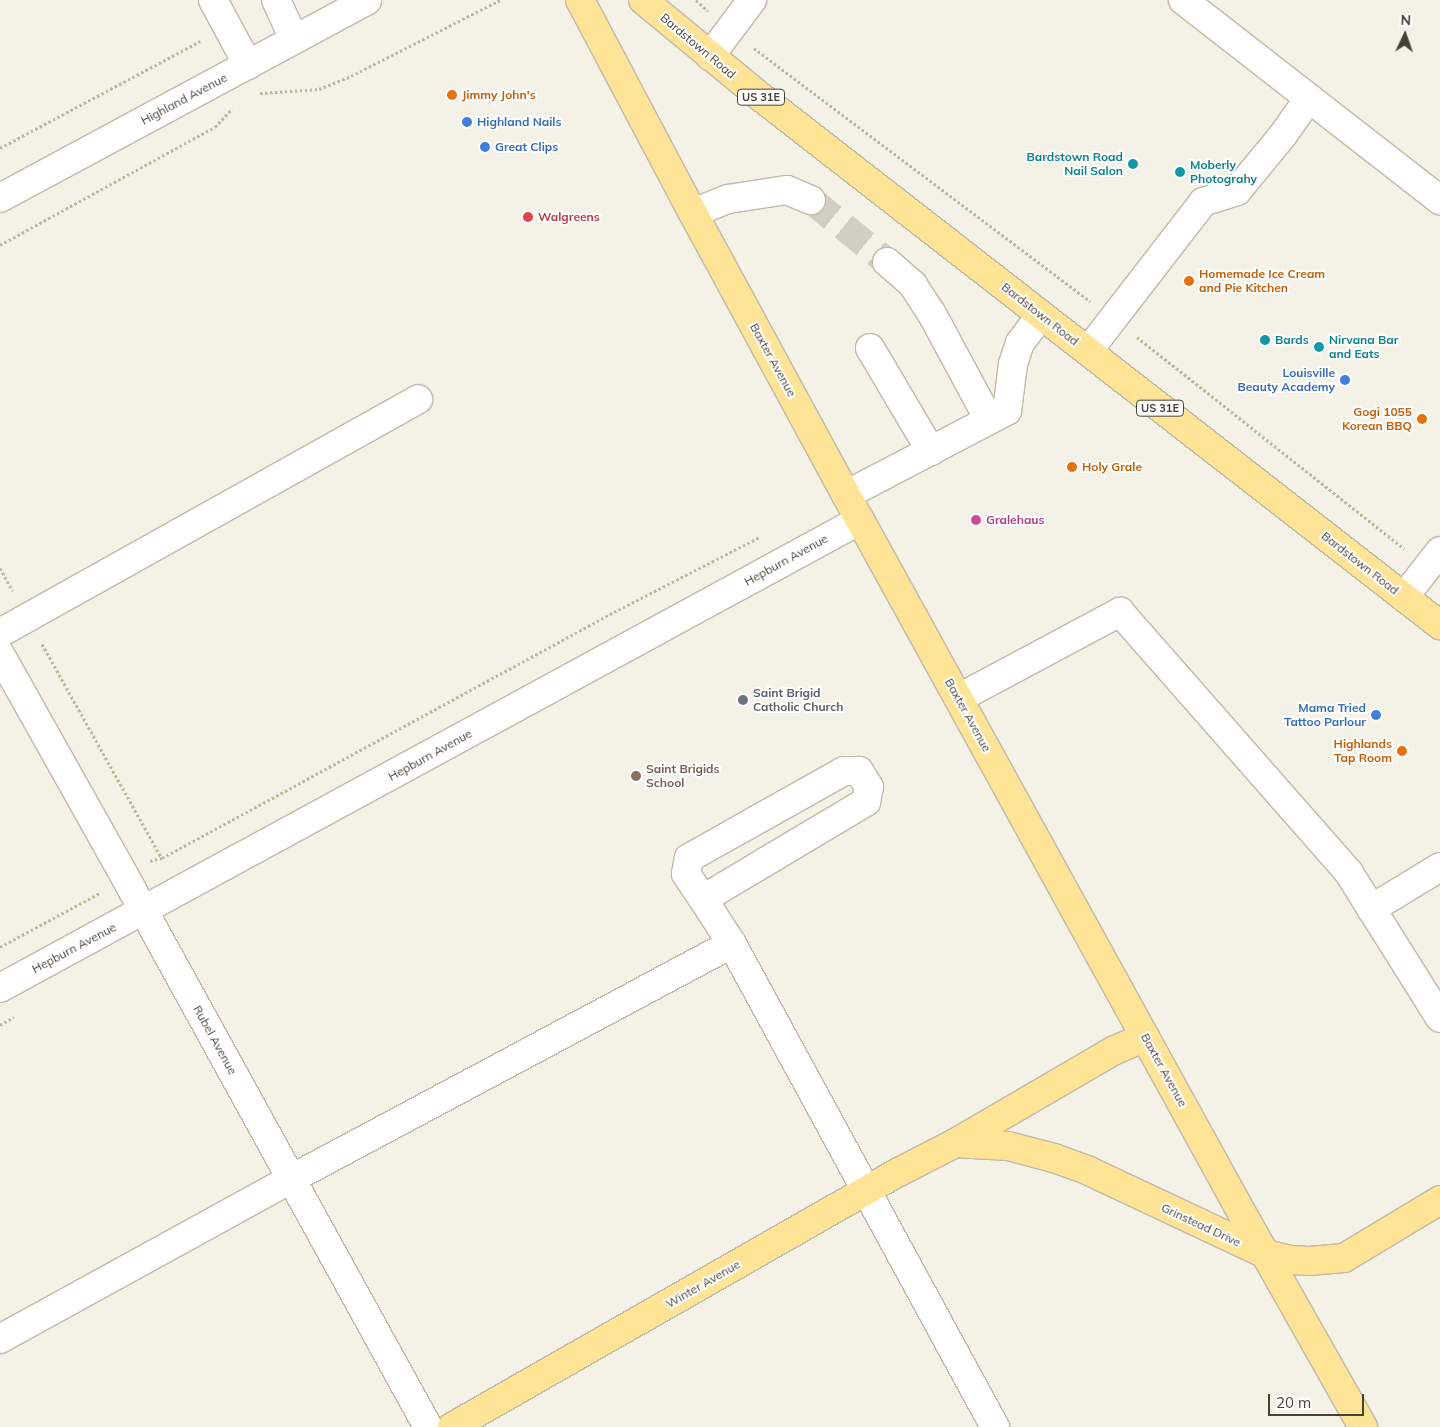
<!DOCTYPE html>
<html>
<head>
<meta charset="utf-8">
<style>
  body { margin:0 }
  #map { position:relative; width:1440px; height:1427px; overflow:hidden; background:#f4f1e7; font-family:Mulish,sans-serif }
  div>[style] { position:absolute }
  .minor-tunnel>* { height:28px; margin-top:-14px; transform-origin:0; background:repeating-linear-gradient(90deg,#d2cec4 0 28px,transparent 0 42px) }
  .path>* { height:3px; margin-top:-1.5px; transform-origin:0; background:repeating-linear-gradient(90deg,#c2b59a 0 2.5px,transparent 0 5px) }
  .roads { filter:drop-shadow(1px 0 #c0b9a9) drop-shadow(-1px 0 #c0b9a9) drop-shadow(0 1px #c0b9a9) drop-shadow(0 -1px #c0b9a9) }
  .minor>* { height:28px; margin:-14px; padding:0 14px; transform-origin:14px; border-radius:14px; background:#fff }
  .major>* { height:28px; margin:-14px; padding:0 14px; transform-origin:14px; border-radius:14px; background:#ffe495 }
  .dots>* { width:14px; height:14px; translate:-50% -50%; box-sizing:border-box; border:2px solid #fff; border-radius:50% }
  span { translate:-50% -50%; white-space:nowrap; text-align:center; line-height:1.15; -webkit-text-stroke:4px #fff; paint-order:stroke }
  .shield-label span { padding:1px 4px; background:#fff; border:1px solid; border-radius:4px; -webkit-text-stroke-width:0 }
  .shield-label { font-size:11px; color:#484136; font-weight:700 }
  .street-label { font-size:12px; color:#484136 }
  .food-label { font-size:12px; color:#c56008; font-weight:700 }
  .left { translate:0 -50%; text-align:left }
  .right { translate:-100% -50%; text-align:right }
  .shop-label { font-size:12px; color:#366cbe; font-weight:700 }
  .culture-label { font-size:12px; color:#0d838f; font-weight:700 }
  .health-label { font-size:12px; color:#be3a42; font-weight:700 }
  .hotel-label { font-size:12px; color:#b23c85; font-weight:700 }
  .worship-label { font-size:12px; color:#5b616d; font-weight:700 }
  .education-label { font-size:12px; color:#785e54; font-weight:700 }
  .north { position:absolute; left:1380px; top:10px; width:50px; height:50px; -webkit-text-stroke:4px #fff; paint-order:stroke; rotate:3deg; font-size:14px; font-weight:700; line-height:20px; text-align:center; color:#484136 }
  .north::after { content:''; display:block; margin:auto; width:18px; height:22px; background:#484136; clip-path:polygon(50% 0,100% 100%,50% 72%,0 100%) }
  .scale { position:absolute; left:1268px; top:1394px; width:96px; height:22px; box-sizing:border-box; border:2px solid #484136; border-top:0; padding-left:6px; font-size:15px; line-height:18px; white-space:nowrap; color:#484136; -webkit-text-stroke:4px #fff; paint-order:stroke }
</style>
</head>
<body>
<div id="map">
  <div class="minor-tunnel">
    <i style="left:811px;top:200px;width:98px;rotate:39.2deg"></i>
  </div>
  <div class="path">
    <i style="left:696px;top:0;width:16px;rotate:43deg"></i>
    <i style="left:754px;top:48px;width:421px;rotate:37deg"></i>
    <i style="left:260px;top:93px;width:59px;rotate:-3.9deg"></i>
    <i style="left:319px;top:89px;width:35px;rotate:-22deg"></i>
    <i style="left:351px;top:76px;width:167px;rotate:-27deg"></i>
    <i style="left:0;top:148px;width:227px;rotate:-28.1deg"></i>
    <i style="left:0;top:245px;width:245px;rotate:-28.8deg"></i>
    <i style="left:215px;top:127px;width:25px;rotate:-47deg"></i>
    <i style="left:1137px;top:337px;width:341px;rotate:38.4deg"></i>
    <i style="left:0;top:568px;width:26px;rotate:61deg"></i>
    <i style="left:42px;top:644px;width:246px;rotate:60.8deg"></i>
    <i style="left:150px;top:861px;width:12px;rotate:-14deg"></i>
    <i style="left:162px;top:858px;width:515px;rotate:-28.56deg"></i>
    <i style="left:614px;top:612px;width:164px;rotate:-27.2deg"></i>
    <i style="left:0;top:947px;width:114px;rotate:-28.4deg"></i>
    <i style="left:0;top:1025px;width:16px;rotate:-30deg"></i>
  </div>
  <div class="roads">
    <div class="minor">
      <i style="left:213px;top:0;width:74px;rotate:61.7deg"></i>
      <i style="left:276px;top:0;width:43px;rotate:65.2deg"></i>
      <i style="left:1183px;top:0;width:326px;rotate:37.9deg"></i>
      <i style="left:710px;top:56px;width:70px;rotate:-53.1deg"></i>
      <i style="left:0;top:198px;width:417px;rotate:-28.3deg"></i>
      <i style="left:693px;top:213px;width:38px;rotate:-22deg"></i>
      <i style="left:728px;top:199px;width:60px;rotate:-8.7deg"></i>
      <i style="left:787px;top:190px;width:26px;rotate:23deg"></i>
      <i style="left:887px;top:262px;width:35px;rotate:41deg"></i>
      <i style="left:913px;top:285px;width:35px;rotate:57deg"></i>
      <i style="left:932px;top:314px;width:120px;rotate:61.7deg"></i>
      <i style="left:870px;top:348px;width:120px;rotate:59.4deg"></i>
      <i style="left:1088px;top:351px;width:188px;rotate:-52.3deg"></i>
      <i style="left:1203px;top:202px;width:36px;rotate:-18deg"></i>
      <i style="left:1237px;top:191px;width:72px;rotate:-50.6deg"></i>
      <i style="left:1283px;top:135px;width:45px;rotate:-54.9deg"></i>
      <i style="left:846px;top:495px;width:182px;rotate:-27.6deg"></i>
      <i style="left:1007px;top:411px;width:47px;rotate:-82.7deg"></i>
      <i style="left:1013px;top:364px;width:22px;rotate:-72deg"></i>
      <i style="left:1020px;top:343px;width:35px;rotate:-53deg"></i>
      <i style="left:1404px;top:597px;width:58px;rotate:-52deg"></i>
      <i style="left:0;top:633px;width:479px;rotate:-29.2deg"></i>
      <i style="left:0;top:654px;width:266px;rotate:60.7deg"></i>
      <i style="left:130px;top:886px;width:618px;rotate:61.15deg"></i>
      <i style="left:959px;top:698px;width:183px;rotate:-28.1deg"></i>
      <i style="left:1120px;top:612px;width:347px;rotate:48.7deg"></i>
      <i style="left:1349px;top:873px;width:171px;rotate:57.9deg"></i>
      <i style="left:703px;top:899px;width:190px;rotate:-30.8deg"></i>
      <i style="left:866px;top:802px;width:15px;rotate:-79deg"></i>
      <i style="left:869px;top:787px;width:19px;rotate:-122deg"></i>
      <i style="left:859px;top:771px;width:15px;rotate:180deg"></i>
      <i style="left:844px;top:771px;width:178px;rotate:150.7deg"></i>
      <i style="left:689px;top:858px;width:16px;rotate:101deg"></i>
      <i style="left:686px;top:874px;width:30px;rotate:56deg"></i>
      <i style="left:703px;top:899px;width:54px;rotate:57.2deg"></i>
      <i style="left:1371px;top:909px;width:81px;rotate:-31.3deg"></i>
      <i style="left:0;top:988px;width:979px;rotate:-28.55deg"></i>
      <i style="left:0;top:1339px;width:332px;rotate:-28.8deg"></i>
      <i style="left:291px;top:1179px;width:500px;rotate:-28.1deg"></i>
      <i style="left:732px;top:944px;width:550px;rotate:61.43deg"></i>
    </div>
    <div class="major">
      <i style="left:580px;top:0;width:241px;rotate:62.1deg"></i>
      <i style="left:693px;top:213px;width:349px;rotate:61.5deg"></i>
      <i style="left:860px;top:520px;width:783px;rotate:61.14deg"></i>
      <i style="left:1238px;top:1206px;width:254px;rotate:60.5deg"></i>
      <i style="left:643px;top:0;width:154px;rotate:39.5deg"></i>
      <i style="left:762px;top:98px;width:859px;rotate:37.86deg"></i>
      <i style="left:955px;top:1143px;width:53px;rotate:3.2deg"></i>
      <i style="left:1008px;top:1146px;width:48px;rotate:14.6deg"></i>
      <i style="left:1054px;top:1158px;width:37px;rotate:20deg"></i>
      <i style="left:1089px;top:1171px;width:195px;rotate:25.2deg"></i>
      <i style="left:1265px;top:1254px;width:28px;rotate:13deg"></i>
      <i style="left:1292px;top:1260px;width:17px;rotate:3deg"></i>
      <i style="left:1309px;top:1261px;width:35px;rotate:-5deg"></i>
      <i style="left:1344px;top:1258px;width:112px;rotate:-31.1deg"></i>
      <i style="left:452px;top:1427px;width:512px;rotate:-29.72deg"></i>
      <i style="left:897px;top:1173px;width:65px;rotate:-27.3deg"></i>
      <i style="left:955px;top:1143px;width:185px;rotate:-30.2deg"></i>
      <i style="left:1115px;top:1050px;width:33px;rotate:-23deg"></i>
    </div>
  </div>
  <div class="dots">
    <i style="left:452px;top:95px;background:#e8710a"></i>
    <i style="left:467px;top:122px;background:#3f7fe0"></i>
    <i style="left:485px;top:147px;background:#3f7fe0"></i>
    <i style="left:1133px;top:164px;background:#0f9aa8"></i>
    <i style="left:1180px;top:172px;background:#0f9aa8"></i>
    <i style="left:528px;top:217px;background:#e0444e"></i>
    <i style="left:1189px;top:281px;background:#e8710a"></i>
    <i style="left:1265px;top:340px;background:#0f9aa8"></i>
    <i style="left:1319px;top:347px;background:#0f9aa8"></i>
    <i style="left:1345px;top:380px;background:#3f7fe0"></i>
    <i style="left:1422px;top:419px;background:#e8710a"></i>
    <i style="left:1072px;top:467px;background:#e8710a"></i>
    <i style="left:976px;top:520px;background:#d1479c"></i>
    <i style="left:743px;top:700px;background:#6b7280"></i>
    <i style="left:1376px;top:715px;background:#3f7fe0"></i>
    <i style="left:1402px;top:751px;background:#e8710a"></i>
    <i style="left:636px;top:776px;background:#8d6e63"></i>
  </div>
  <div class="shield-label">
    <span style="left:761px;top:97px">US 31E</span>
    <span style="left:1160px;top:408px">US 31E</span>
  </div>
  <div class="street-label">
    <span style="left:698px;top:46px;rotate:40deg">Bardstown Road</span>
    <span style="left:184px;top:99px;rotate:-28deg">Highland Avenue</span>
    <span style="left:1040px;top:314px;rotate:38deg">Bardstown Road</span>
    <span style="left:773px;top:360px;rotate:61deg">Baxter Avenue</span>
    <span style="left:786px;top:560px;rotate:-29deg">Hepburn Avenue</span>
    <span style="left:1360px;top:563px;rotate:38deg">Bardstown Road</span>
    <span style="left:968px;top:715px;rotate:61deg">Baxter Avenue</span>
    <span style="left:430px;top:755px;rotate:-29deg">Hepburn Avenue</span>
    <span style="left:74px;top:948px;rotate:-28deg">Hepburn Avenue</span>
    <span style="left:215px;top:1040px;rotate:61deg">Rubel Avenue</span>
    <span style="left:1164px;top:1070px;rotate:61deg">Baxter Avenue</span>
    <span style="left:1201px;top:1225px;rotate:25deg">Grinstead Drive</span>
    <span style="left:703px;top:1284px;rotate:-30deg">Winter Avenue</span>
  </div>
  <div class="food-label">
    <span class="left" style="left:462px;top:95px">Jimmy John's</span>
    <span class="left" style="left:1199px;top:281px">Homemade Ice Cream<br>and Pie Kitchen</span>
    <span class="right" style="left:1412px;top:419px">Gogi 1055<br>Korean BBQ</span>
    <span class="left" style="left:1082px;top:467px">Holy Grale</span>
    <span class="right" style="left:1392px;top:751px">Highlands<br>Tap Room</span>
  </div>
  <div class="shop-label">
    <span class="left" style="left:477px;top:122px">Highland Nails</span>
    <span class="left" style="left:495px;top:147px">Great Clips</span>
    <span class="right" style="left:1335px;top:380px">Louisville<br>Beauty Academy</span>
    <span class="right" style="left:1366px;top:715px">Mama Tried<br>Tattoo Parlour</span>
  </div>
  <div class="culture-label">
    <span class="right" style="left:1123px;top:164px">Bardstown Road<br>Nail Salon</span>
    <span class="left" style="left:1190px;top:172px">Moberly<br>Photograhy</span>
    <span class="left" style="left:1275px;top:340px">Bards</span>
    <span class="left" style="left:1329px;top:347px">Nirvana Bar<br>and Eats</span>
  </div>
  <div class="health-label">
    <span class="left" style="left:538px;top:217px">Walgreens</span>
  </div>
  <div class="hotel-label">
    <span class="left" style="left:986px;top:520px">Gralehaus</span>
  </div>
  <div class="worship-label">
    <span class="left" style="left:753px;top:700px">Saint Brigid<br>Catholic Church</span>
  </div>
  <div class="education-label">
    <span class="left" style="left:646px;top:776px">Saint Brigids<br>School</span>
  </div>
  <div class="north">N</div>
  <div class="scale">20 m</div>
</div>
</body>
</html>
